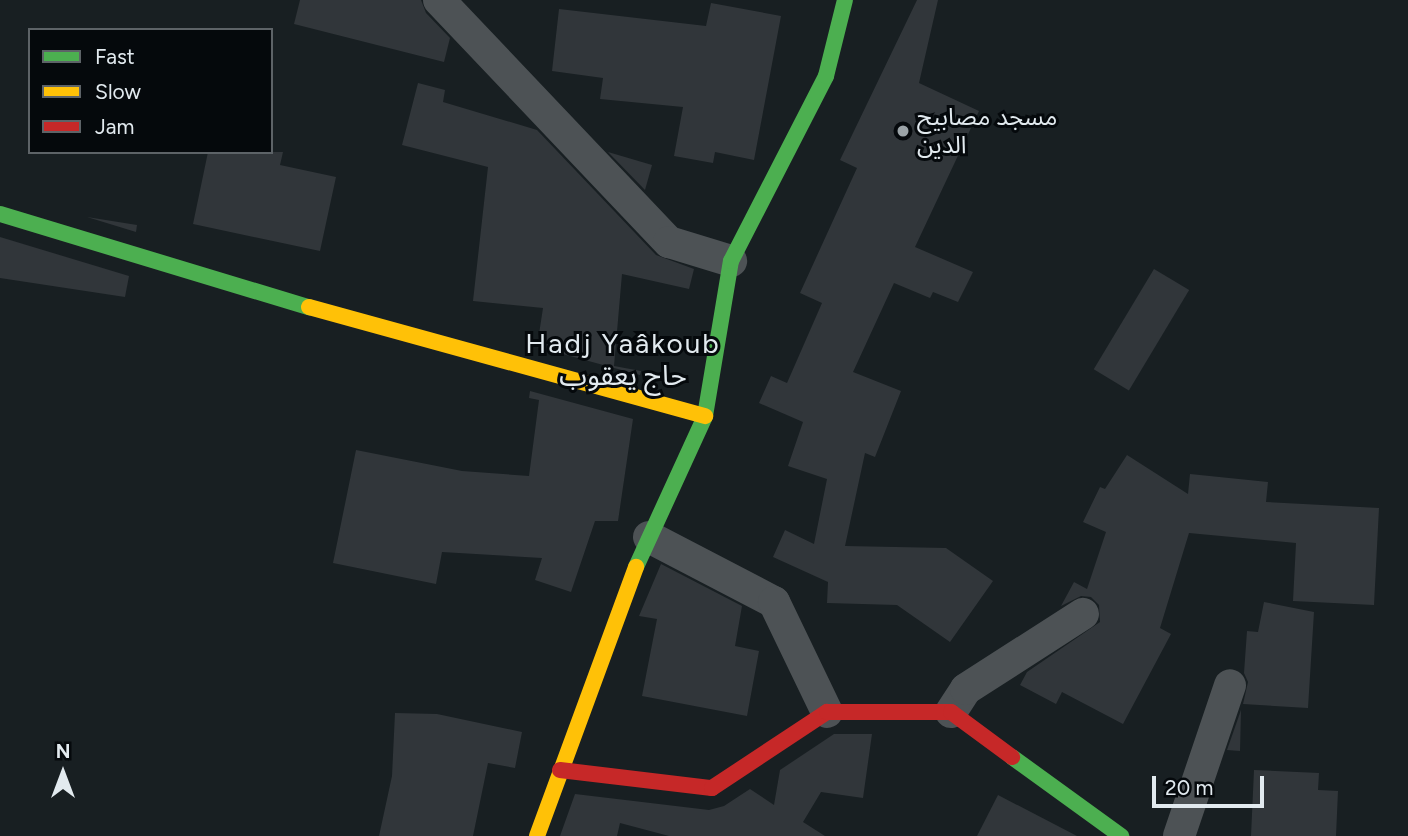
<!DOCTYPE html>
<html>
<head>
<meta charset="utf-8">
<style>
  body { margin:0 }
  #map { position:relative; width:1408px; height:836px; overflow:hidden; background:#181f22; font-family:Figtree,"Noto Sans Arabic",sans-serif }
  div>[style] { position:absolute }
  .building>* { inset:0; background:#31363a; transform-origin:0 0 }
  .street>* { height:32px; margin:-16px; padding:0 16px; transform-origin:16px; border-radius:16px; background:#4d5255 }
  .fast>* { height:16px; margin:-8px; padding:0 8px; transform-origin:8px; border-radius:8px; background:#4caf50 }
  .slow>* { height:16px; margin:-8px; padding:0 8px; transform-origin:8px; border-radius:8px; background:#ffc107 }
  .jam>* { height:16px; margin:-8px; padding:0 8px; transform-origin:8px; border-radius:8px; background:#c62828 }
  .dots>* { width:19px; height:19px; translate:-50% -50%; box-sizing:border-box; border:4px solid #05090c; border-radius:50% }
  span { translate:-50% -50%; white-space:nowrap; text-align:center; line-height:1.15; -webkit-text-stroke:6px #05090c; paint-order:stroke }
  .poi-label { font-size:24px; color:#e2eaef }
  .left { translate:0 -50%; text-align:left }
  .quarter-label { font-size:28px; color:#e2eaef; letter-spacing:2px }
  .legend { position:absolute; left:28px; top:28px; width:245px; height:126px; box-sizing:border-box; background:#05090c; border:2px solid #5d6367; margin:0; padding:9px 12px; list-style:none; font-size:21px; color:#e2eaef }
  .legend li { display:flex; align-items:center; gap:14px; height:35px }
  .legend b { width:35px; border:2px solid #5d6367 }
  .north { position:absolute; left:28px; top:738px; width:70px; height:70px; -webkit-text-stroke:5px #05090c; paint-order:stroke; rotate:0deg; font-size:19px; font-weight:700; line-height:28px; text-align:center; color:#e2eaef }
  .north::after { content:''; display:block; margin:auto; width:24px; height:32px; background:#e2eaef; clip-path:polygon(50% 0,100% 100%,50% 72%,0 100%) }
  .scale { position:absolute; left:1152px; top:776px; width:112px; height:32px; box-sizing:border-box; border:4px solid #e2eaef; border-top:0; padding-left:9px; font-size:21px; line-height:24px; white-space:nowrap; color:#e2eaef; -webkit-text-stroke:5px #05090c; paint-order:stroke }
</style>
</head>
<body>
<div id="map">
  <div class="building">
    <i style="clip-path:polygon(300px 0,421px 0,426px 13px,450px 38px,444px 62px,294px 24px)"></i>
    <i style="clip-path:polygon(917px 0,938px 0,919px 83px,979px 111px,915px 247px,973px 272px,958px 302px,933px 292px,930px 298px,894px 283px,853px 372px,901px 391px,875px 457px,865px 453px,845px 546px,946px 548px,993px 581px,950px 642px,897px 605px,827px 603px,828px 582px,773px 557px,785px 530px,814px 544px,827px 479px,788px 466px,803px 422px,759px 403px,771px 376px,787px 383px,822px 303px,800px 293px,857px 168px,840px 160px)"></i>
    <i style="clip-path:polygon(711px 3px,781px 16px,754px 160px,715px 152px,713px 163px,674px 156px,683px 107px,600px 99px,603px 78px,552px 71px,559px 9px,706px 26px)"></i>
    <i style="clip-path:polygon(418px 83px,445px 90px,443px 102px,537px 130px,656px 255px,694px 269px,689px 289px,622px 274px,614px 366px,641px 371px,640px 375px,537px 347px,543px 308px,473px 301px,488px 167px,402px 145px)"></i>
    <i style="clip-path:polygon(208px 152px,283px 152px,280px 165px,336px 177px,320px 251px,193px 224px)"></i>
    <i style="clip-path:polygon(608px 152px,652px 165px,645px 190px)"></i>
    <i style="clip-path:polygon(87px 217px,137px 225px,136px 232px)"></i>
    <i style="clip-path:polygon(0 237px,129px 276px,125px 297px,0 278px)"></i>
    <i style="left:1154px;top:269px;width:41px;height:117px;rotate:31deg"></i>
    <i style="clip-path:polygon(530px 391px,633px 419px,618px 521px,595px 521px,571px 592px,535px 580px,542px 558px,442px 552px,436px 584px,333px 563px,356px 450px,462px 471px,529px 476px,539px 400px,529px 398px)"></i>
    <i style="clip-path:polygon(1127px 455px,1188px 494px,1190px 474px,1268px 482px,1266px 502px,1379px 508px,1374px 605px,1293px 601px,1296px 543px,1189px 533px,1160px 628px,1171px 634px,1123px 724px,1062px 692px,1056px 704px,1020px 685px,1027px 672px,1100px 622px,1099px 605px,1091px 597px,1081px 596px,1061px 606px,1074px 582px,1087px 589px,1106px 532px,1083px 522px,1100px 487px,1105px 489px)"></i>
    <i style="clip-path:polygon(661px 564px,742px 606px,735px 646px,759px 651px,747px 716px,642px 696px,657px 619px,639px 616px)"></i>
    <i style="clip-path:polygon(1264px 602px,1314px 612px,1308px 708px,1243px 704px,1248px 682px,1244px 673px,1247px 631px,1258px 632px)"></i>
    <i style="clip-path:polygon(1241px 710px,1240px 751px,1227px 750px)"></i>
    <i style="clip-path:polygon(395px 713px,437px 714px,522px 732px,515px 768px,488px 763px,473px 836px,379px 836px,392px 776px)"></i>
    <i style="clip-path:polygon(834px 734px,872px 734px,863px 798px,821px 792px,803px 822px,825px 836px,669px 836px,620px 823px,617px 836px,560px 836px,575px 794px,709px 810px,724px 806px,750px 789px,774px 805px,780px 770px)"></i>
    <i style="clip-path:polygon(1254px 770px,1319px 773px,1318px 790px,1338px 791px,1336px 836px,1251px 836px)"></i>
    <i style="clip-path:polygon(998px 795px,1077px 836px,977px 836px)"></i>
  </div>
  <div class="street">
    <i style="left:439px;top:0;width:334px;rotate:46.5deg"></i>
    <i style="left:669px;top:242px;width:65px;rotate:17deg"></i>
    <i style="left:649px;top:537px;width:141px;rotate:27.5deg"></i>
    <i style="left:774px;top:602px;width:122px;rotate:64.3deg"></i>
    <i style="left:951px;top:712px;width:27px;rotate:-57deg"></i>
    <i style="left:966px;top:689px;width:139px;rotate:-32.7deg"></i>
    <i style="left:1179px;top:836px;width:159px;rotate:-71.3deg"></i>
  </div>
  <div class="fast">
    <i style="left:0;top:214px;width:323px;rotate:16.8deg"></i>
    <i style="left:636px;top:567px;width:166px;rotate:-65.4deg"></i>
    <i style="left:705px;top:416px;width:157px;rotate:-80.5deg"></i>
    <i style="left:731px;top:261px;width:208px;rotate:-62.8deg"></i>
    <i style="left:826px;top:76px;width:78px;rotate:-76deg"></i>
    <i style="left:1012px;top:757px;width:135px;rotate:35.9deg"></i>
  </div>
  <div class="slow">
    <i style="left:309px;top:307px;width:411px;rotate:15.4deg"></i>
    <i style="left:537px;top:836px;width:287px;rotate:-69.8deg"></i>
  </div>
  <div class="jam">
    <i style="left:560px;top:770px;width:153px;rotate:6.8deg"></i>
    <i style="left:712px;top:788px;width:138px;rotate:-33.5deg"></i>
    <i style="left:827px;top:712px;width:124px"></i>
    <i style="left:951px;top:712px;width:76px;rotate:36.4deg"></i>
  </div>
  <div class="dots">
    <i style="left:903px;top:131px;background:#9ba3a7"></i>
  </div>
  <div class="poi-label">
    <span class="left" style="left:917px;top:131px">مسجد مصابيح<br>الدين</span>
  </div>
  <div class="quarter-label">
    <span style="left:623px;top:359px">Hadj Yaâkoub<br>حاج يعقوب</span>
  </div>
  <ul class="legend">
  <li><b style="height:9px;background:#4caf50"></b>Fast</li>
  <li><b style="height:9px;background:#ffc107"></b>Slow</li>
  <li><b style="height:9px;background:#c62828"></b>Jam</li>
  </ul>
  <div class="north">N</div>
  <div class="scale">20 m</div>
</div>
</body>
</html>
